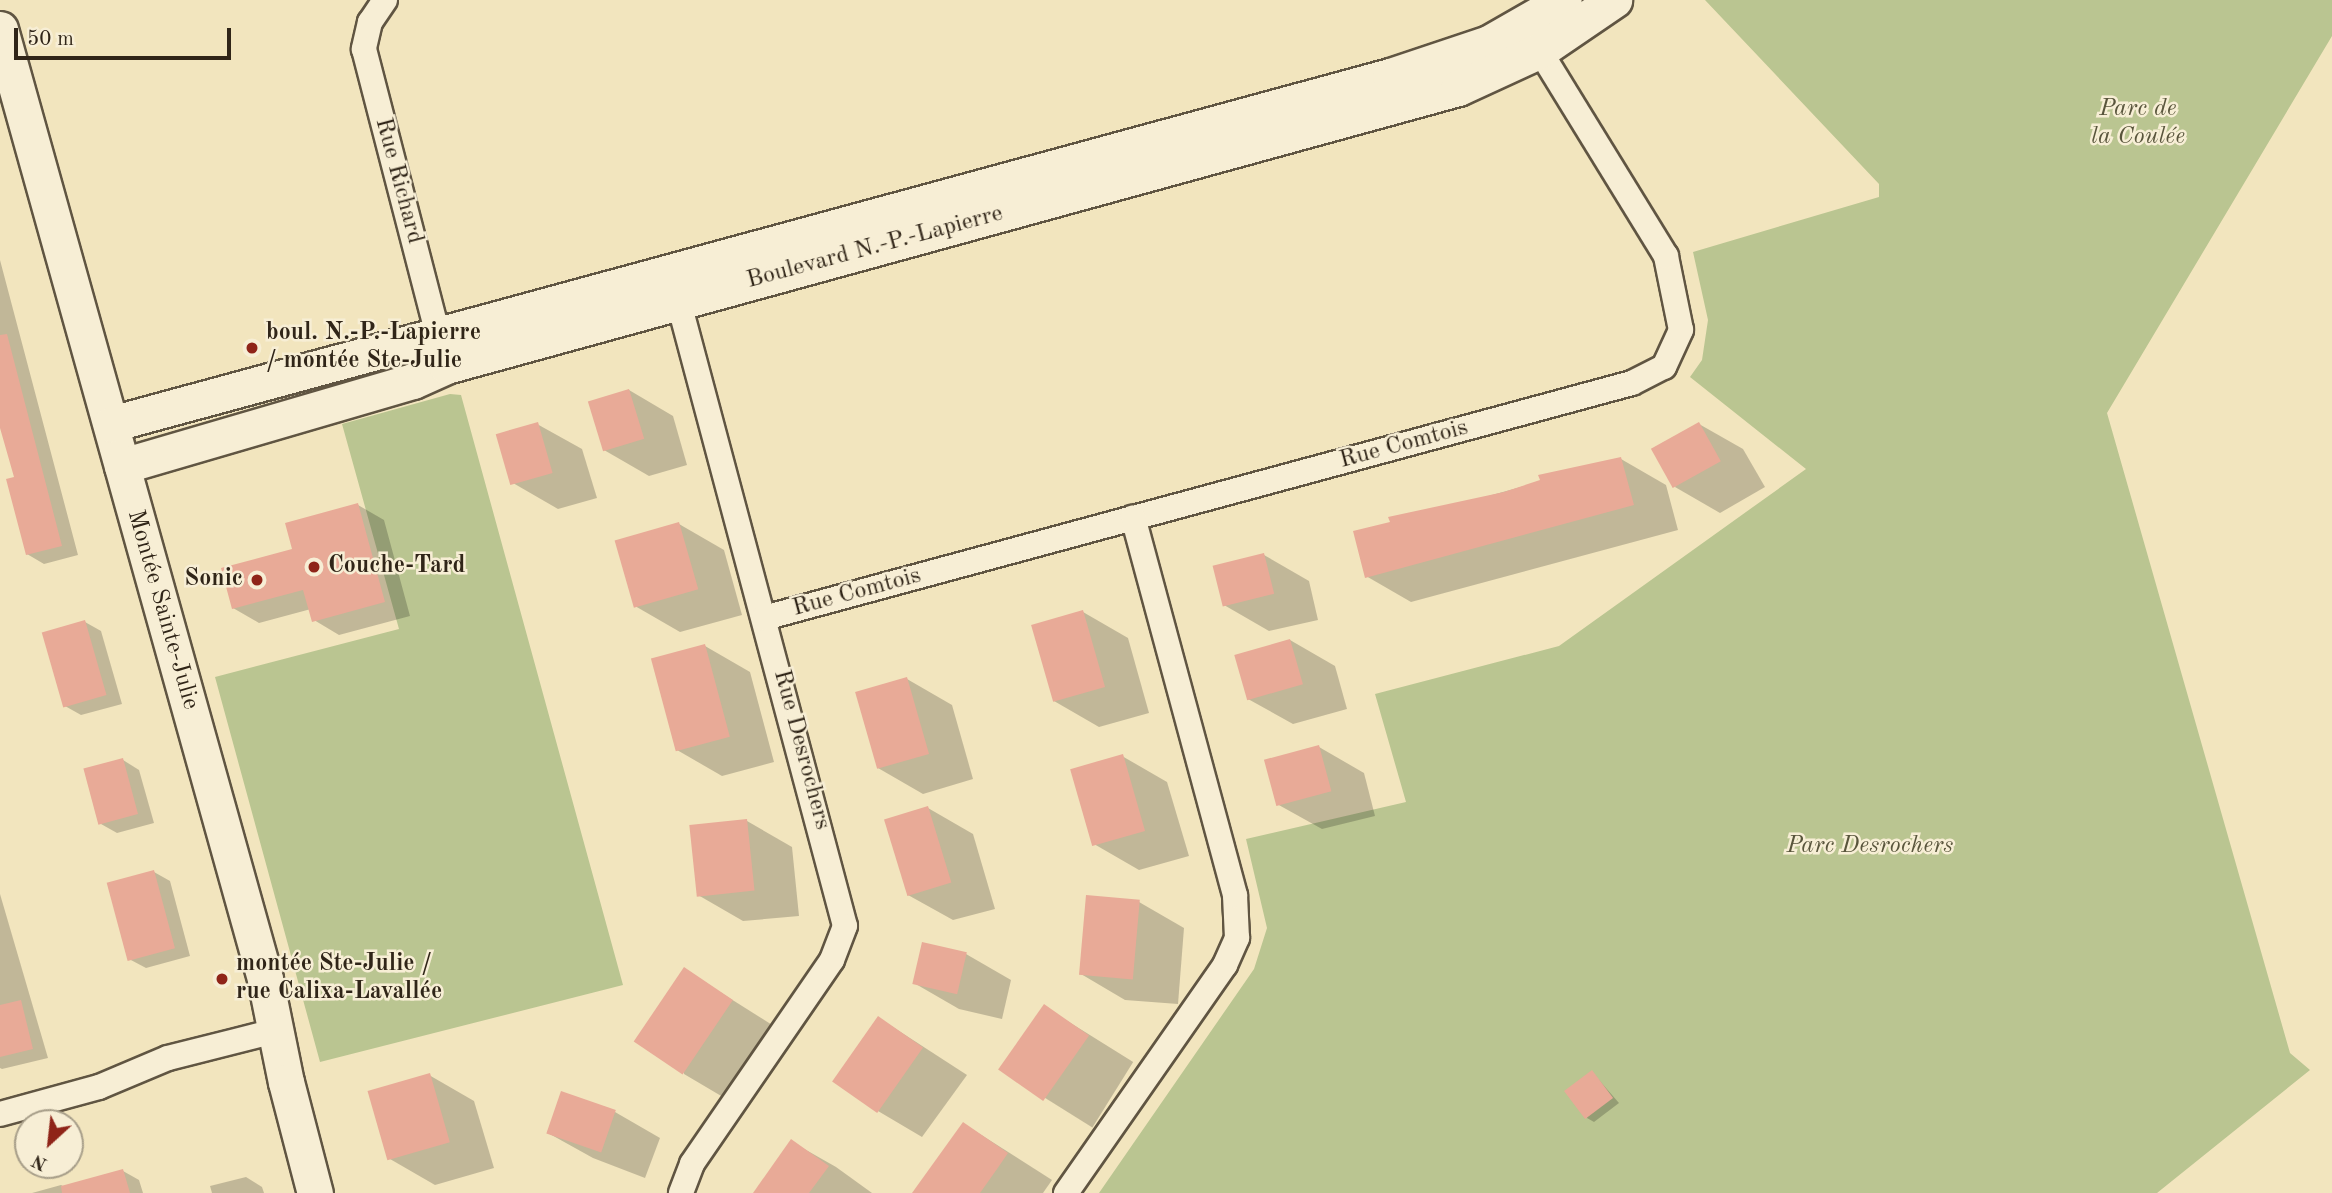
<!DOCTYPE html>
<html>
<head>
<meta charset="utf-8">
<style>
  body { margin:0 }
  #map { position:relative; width:2332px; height:1193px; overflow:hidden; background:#f2e5be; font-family:"Old Standard TT",serif }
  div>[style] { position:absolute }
  .green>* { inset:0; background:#bac591 }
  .shadow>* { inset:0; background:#0003; transform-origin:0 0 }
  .building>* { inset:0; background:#e8aa97; transform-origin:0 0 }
  .roads { filter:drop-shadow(2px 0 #605542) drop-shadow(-2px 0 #605542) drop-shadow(0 2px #605542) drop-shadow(0 -2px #605542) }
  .street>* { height:24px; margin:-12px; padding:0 12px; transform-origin:12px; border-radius:12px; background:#f7eed5 }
  .secondary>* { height:35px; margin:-17.5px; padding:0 17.5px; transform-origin:17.5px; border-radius:17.5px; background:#f7eed5 }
  .dots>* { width:19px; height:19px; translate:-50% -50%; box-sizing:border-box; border:4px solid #f7eed5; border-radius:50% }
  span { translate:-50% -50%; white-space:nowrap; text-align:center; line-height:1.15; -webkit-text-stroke:5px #f7eed5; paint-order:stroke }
  .park-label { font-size:24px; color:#59553c; font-style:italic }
  .street-label { font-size:24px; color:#302518 }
  .poi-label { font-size:24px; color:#302518; font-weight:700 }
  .left { translate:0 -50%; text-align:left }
  .right { translate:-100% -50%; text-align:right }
  .north { position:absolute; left:14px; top:1109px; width:70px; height:70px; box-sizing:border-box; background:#f7eed5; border:2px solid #a79e89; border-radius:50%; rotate:207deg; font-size:19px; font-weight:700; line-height:28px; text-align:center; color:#302518 }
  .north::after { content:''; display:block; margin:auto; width:24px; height:32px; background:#8f2418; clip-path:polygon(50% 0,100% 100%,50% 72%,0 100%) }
  .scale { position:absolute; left:14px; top:28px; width:217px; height:32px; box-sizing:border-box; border:4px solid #302518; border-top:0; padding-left:9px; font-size:21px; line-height:24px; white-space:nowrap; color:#302518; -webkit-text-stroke:5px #f7eed5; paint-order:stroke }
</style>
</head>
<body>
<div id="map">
  <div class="green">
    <i style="clip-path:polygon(1705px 0,2332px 0,2332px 36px,2107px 413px,2290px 1053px,2310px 1070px,2157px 1193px,1099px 1193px,1254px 969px,1267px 928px,1246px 839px,1406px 802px,1375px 694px,1559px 646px,1806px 469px,1690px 377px,1702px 360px,1708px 320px,1693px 252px,1879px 197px,1879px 184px)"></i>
    <i style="clip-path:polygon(450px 394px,461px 395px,623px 985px,320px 1062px,215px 677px,399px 629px,342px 424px)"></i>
  </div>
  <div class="shadow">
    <i style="clip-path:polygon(0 260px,78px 555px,44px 564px,27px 554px,16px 478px,0 422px)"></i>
    <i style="clip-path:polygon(629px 390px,673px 416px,687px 465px,649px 476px,604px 450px)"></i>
    <i style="clip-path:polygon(537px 424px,582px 449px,597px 498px,558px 509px,513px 483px)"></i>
    <i style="clip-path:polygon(1699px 424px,1743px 449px,1765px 487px,1720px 513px,1675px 487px)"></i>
    <i style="clip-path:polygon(1621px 459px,1666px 485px,1678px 530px,1411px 602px,1366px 576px,1392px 523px)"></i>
    <i style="clip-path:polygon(358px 505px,384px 520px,410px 616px,339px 635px,314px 620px,311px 609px,259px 623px,233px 608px,294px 550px)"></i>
    <i style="clip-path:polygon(679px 524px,724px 550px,742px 615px,680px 632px,635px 606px)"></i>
    <i style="clip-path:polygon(1264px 555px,1309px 581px,1318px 620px,1269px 631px,1224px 605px)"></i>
    <i style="clip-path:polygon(1083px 612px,1128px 638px,1149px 713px,1099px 727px,1054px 701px)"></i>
    <i style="clip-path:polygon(85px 622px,101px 631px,122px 704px,81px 715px,65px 706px)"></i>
    <i style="clip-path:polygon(1290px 640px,1335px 666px,1347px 709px,1293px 724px,1248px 699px)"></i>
    <i style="clip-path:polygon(705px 646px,750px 672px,774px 762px,722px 776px,677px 750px)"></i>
    <i style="clip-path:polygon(907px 679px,952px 705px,973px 779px,923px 794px,878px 768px)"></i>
    <i style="clip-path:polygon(1319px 747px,1364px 773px,1375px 816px,1322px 829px,1277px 804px)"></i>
    <i style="clip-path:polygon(1122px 756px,1167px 782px,1189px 856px,1139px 870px,1094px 844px)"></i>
    <i style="clip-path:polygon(123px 760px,139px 770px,154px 823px,117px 833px,101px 824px)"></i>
    <i style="clip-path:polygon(928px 808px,973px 834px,995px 909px,953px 920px,908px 895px)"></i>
    <i style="clip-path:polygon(747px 821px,792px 847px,799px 916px,743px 921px,698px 895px)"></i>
    <i style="clip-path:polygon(154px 872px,170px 881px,190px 956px,146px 968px,129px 959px)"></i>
    <i style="clip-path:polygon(0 894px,48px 1058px,2px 1069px,0 1068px)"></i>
    <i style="clip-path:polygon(1139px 902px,1184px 928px,1178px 1004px,1125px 1000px,1081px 974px)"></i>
    <i style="clip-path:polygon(966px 954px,1011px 980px,1002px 1019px,959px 1009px,914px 983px)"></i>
    <i style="clip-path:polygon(685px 970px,777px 1028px,728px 1100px,684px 1074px)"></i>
    <i style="left:1045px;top:1007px;width:104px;height:77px;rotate:32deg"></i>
    <i style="clip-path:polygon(879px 1018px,967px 1075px,922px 1137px,878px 1111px)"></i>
    <i style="clip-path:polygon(1592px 1072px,1619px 1103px,1594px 1122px,1587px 1118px)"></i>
    <i style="clip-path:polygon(429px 1075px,474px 1101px,494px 1168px,435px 1185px,390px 1159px)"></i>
    <i style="clip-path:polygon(615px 1112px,660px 1138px,645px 1178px,593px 1158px,548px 1133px)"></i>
    <i style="clip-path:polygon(964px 1124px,1052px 1180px,1043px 1193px,929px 1193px)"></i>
    <i style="clip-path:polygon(792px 1142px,836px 1167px,872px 1193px,755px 1193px)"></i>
    <i style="clip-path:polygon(123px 1171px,139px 1180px,143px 1193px,32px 1193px,61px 1185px,74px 1192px)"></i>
    <i style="clip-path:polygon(246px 1177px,262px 1187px,264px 1193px,212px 1193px,210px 1186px)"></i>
  </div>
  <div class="building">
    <i style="clip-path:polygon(7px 334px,62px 546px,26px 555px,6px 479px,14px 477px,0 428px,0 335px)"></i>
    <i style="left:629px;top:389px;width:52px;height:43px;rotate:73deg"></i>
    <i style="left:538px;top:422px;width:53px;height:44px;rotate:74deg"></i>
    <i style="left:1699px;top:422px;width:45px;height:55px;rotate:61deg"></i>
    <i style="clip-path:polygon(1621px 457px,1634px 505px,1365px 578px,1353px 531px,1390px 522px,1388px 517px,1504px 492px,1540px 480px,1538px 475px)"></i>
    <i style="clip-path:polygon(358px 503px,385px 602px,312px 622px,303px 590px,232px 609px,221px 568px,292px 549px,285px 523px)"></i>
    <i style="left:679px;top:522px;width:70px;height:67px;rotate:74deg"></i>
    <i style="left:1264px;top:553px;width:42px;height:53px;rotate:76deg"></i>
    <i style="left:1083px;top:610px;width:80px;height:54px;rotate:74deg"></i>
    <i style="left:85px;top:620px;width:78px;height:45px;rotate:74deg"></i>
    <i style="left:1290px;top:639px;width:47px;height:58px;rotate:74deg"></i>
    <i style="left:705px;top:644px;width:96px;height:56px;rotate:75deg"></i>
    <i style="left:907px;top:677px;width:80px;height:54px;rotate:74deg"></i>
    <i style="left:1319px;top:745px;width:48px;height:57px;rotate:75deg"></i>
    <i style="left:1123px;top:754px;width:80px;height:55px;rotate:74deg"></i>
    <i style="left:123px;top:758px;width:58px;height:41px;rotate:75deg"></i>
    <i style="left:928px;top:806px;width:80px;height:46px;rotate:73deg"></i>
    <i style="left:747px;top:819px;width:72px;height:58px;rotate:84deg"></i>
    <i style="left:154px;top:870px;width:81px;height:49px;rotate:75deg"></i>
    <i style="left:1086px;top:895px;width:54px;height:80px;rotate:5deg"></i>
    <i style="left:922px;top:942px;width:46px;height:43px;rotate:13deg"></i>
    <i style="left:684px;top:967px;width:59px;height:90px;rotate:34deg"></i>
    <i style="clip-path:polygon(21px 1000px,33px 1049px,0 1057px,0 1005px)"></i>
    <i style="left:1044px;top:1004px;width:55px;height:80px;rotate:35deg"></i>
    <i style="left:878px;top:1016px;width:55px;height:80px;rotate:35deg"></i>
    <i style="left:1592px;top:1070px;width:35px;height:35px;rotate:53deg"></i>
    <i style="left:430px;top:1073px;width:72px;height:65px;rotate:74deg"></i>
    <i style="left:561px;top:1091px;width:58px;height:45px;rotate:19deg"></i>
    <i style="clip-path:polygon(963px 1122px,1008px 1153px,997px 1169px,980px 1193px,912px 1193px)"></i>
    <i style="clip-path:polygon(791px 1139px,829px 1166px,809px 1193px,753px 1193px)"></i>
    <i style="clip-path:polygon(123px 1169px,130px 1193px,62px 1193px,61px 1186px)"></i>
  </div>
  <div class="roads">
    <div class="street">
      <i style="left:385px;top:0;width:27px;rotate:124deg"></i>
      <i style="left:370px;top:22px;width:28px;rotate:103deg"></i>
      <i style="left:364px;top:49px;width:312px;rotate:75.5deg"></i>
      <i style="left:675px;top:288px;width:660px;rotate:75.08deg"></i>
      <i style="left:845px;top:926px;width:36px;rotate:111deg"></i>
      <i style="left:832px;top:960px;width:247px;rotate:124.5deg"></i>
      <i style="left:692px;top:1164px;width:31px;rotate:111deg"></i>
      <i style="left:764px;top:618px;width:899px;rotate:-15.15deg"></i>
      <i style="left:1632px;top:383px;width:36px;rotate:-27deg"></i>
      <i style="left:1664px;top:367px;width:41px;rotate:-65.3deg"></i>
      <i style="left:1681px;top:330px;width:76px;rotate:-101.5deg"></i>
      <i style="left:1666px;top:256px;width:256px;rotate:-121.6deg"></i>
      <i style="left:0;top:1114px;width:103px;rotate:-15.3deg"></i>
      <i style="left:99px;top:1087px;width:75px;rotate:-22.8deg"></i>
      <i style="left:168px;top:1058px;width:110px;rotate:-14.2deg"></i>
      <i style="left:1066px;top:1193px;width:278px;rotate:-55.1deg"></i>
      <i style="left:1225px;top:965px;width:30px;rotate:-66deg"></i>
      <i style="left:1237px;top:938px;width:43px;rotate:-92.7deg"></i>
      <i style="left:1235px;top:895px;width:391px;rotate:-105.1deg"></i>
    </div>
    <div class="secondary">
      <i style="left:0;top:29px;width:986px;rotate:74.41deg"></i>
      <i style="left:265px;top:979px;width:105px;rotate:78.5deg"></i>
      <i style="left:286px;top:1082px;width:115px;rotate:75.4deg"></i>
      <i style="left:111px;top:424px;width:1325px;rotate:-15.22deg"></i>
      <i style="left:1390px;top:76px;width:104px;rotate:-18.4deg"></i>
      <i style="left:1489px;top:43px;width:86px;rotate:-29.8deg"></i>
      <i style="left:122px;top:466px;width:303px;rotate:-16.3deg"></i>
      <i style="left:413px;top:381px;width:36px;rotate:-24deg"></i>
      <i style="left:446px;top:366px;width:1049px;rotate:-15.36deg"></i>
      <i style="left:1458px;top:88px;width:89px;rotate:-24.6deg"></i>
      <i style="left:1539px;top:51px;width:91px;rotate:-34.2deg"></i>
    </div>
  </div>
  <div class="dots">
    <i style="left:252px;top:348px;background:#8f2418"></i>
    <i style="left:314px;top:567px;background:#8f2418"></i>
    <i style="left:257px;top:580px;background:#8f2418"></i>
    <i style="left:222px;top:979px;background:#8f2418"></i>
  </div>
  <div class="park-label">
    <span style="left:2138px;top:124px">Parc de<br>la Coulée</span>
    <span style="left:1870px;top:847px">Parc Desrochers</span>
  </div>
  <div class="street-label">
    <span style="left:398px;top:181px;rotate:75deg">Rue Richard</span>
    <span style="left:875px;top:248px;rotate:-15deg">Boulevard N.-P.-Lapierre</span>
    <span style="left:1404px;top:445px;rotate:-15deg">Rue Comtois</span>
    <span style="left:857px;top:593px;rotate:-15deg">Rue Comtois</span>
    <span style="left:162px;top:610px;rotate:74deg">Montée Sainte-Julie</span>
    <span style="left:801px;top:750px;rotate:75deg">Rue Desrochers</span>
  </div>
  <div class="poi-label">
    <span class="left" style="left:266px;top:348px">boul. N.-P.-Lapierre<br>/ montée Ste-Julie</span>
    <span class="left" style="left:328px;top:567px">Couche-Tard</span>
    <span class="right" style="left:243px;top:580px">Sonic</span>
    <span class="left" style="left:236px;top:979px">montée Ste-Julie /<br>rue Calixa-Lavallée</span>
  </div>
  <div class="north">N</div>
  <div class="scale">50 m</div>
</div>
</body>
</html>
